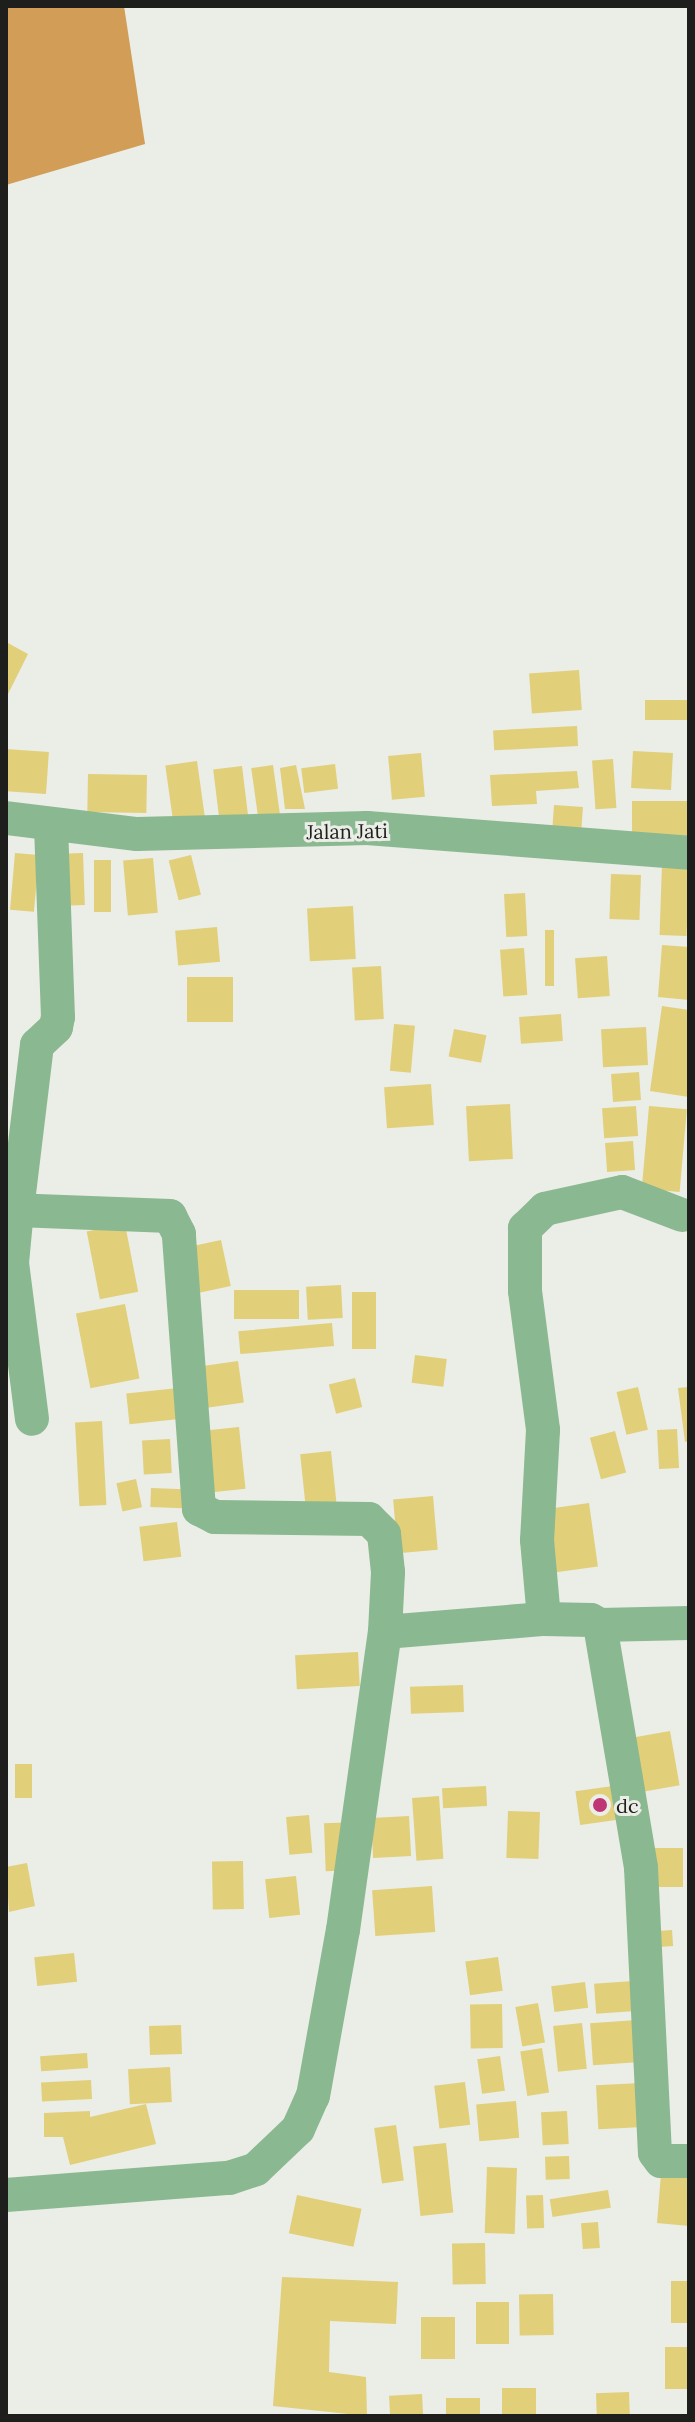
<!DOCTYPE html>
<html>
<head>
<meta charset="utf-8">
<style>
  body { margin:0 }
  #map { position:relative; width:695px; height:2422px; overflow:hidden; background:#ebede7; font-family:Lora,serif }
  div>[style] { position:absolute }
  .forest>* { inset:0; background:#d29d56 }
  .building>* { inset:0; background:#e1cf79; transform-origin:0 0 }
  .street>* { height:34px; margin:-17px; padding:0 17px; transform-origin:17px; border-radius:17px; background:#8ab890 }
  .dots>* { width:22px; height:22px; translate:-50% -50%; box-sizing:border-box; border:4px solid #ebede7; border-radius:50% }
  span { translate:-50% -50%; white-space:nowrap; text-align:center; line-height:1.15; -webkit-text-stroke:6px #ebede7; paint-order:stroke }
  .street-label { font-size:20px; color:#1e1f1d }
  .poi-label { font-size:20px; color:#1e1f1d }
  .left { translate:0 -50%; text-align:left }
  .frame { position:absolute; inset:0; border:8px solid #1e1f1d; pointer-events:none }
</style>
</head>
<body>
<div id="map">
  <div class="forest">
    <i style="clip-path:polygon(6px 6px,124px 6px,145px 144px,6px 185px)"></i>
  </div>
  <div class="building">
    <i style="clip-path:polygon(6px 642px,28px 654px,6px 698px)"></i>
    <i style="left:579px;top:670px;width:40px;height:50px;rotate:86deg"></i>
    <i style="left:689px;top:700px;width:20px;height:44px;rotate:90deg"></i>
    <i style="left:577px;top:726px;width:20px;height:84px;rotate:87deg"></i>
    <i style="left:6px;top:749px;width:43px;height:42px;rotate:4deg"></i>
    <i style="left:633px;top:751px;width:40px;height:37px;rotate:3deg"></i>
    <i style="left:421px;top:753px;width:44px;height:33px;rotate:85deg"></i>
    <i style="left:613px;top:759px;width:49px;height:21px;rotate:86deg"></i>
    <i style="left:197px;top:761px;width:58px;height:32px;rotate:82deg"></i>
    <i style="left:335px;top:764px;width:25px;height:34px;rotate:83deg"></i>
    <i style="left:273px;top:765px;width:53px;height:22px;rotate:82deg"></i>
    <i style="clip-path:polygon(296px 765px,305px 809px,285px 809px,280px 768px)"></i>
    <i style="left:242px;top:766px;width:49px;height:29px;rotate:83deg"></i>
    <i style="clip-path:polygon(577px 771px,579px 788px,536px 791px,537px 804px,492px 806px,490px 775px)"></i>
    <i style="left:88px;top:774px;width:59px;height:38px;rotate:1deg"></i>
    <i style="left:632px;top:801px;width:55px;height:37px"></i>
    <i style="left:554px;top:805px;width:29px;height:21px;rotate:4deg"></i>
    <i style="left:15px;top:853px;width:24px;height:57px;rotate:5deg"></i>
    <i style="left:83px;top:853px;width:52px;height:29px;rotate:88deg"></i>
    <i style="left:191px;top:855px;width:41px;height:23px;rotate:76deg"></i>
    <i style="left:153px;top:858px;width:55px;height:30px;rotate:85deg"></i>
    <i style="left:94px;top:860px;width:17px;height:52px"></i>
    <i style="left:662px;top:865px;width:27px;height:70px;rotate:2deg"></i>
    <i style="left:611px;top:874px;width:30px;height:45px;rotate:2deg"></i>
    <i style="left:525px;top:893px;width:43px;height:21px;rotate:87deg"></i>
    <i style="left:353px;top:906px;width:53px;height:46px;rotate:87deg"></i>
    <i style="left:217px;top:927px;width:35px;height:42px;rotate:85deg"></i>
    <i style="left:545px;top:930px;width:9px;height:56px"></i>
    <i style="clip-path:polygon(662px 945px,689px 947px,689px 1000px,658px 997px)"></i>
    <i style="left:524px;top:948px;width:47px;height:24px;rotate:86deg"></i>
    <i style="left:607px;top:956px;width:40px;height:32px;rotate:86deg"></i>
    <i style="left:381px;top:966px;width:53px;height:29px;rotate:87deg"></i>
    <i style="left:187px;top:977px;width:46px;height:45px"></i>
    <i style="clip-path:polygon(662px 1006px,689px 1010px,689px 1097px,650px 1091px)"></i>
    <i style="left:561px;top:1014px;width:27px;height:42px;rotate:86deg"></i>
    <i style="left:394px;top:1024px;width:21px;height:47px;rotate:5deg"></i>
    <i style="left:646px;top:1027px;width:38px;height:45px;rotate:87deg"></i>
    <i style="left:454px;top:1029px;width:33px;height:28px;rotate:11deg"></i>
    <i style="left:639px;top:1072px;width:28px;height:28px;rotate:86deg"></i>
    <i style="left:431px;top:1084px;width:41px;height:47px;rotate:86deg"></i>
    <i style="left:510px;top:1104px;width:55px;height:44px;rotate:87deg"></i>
    <i style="left:636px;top:1106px;width:30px;height:34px;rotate:86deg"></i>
    <i style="left:649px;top:1106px;width:38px;height:83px;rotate:5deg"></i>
    <i style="left:633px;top:1141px;width:29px;height:28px;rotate:86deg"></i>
    <i style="left:125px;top:1224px;width:69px;height:39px;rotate:79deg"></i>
    <i style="left:221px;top:1240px;width:47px;height:37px;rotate:78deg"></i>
    <i style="left:341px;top:1285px;width:33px;height:35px;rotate:87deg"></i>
    <i style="left:299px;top:1290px;width:29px;height:65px;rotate:90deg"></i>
    <i style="left:352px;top:1292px;width:24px;height:57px"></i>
    <i style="left:125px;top:1304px;width:76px;height:50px;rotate:79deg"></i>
    <i style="left:332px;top:1323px;width:23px;height:94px;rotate:85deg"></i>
    <i style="left:415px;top:1355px;width:32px;height:28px;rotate:7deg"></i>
    <i style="left:238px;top:1361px;width:42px;height:39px;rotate:82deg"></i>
    <i style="left:355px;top:1378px;width:30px;height:27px;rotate:76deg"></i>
    <i style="left:638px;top:1387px;width:44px;height:22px;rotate:77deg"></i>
    <i style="clip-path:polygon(689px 1387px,689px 1441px,685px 1442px,678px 1388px)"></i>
    <i style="left:178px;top:1388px;width:31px;height:52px;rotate:84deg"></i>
    <i style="left:102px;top:1421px;width:84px;height:27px;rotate:87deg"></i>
    <i style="left:239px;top:1427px;width:62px;height:38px;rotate:84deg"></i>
    <i style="left:677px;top:1429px;width:39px;height:20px;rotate:87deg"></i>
    <i style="left:615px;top:1431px;width:43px;height:26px;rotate:75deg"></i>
    <i style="left:170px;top:1439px;width:34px;height:28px;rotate:87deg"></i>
    <i style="left:331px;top:1451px;width:76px;height:31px;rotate:84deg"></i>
    <i style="left:136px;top:1479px;width:29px;height:20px;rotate:78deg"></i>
    <i style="left:151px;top:1488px;width:33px;height:19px;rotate:2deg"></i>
    <i style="left:433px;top:1496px;width:54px;height:40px;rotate:85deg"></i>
    <i style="left:589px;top:1503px;width:64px;height:46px;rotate:82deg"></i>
    <i style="left:177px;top:1522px;width:35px;height:38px;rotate:83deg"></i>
    <i style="left:358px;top:1652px;width:34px;height:63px;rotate:87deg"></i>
    <i style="left:463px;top:1685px;width:27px;height:53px;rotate:88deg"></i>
    <i style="left:670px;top:1731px;width:55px;height:43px;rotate:80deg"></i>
    <i style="left:15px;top:1764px;width:17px;height:34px"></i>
    <i style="left:620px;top:1785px;width:34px;height:45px;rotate:82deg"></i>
    <i style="left:486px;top:1786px;width:20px;height:44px;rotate:87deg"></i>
    <i style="left:439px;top:1796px;width:63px;height:27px;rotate:86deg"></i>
    <i style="left:508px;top:1811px;width:32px;height:47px;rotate:2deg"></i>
    <i style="left:309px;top:1815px;width:38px;height:23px;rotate:85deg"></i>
    <i style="left:409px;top:1816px;width:40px;height:38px;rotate:87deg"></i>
    <i style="left:359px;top:1822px;width:48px;height:35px;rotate:88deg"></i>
    <i style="left:655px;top:1848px;width:28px;height:39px"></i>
    <i style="left:243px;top:1861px;width:48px;height:31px;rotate:89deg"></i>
    <i style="clip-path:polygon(27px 1863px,35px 1906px,9px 1912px,6px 1867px)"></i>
    <i style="left:296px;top:1876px;width:39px;height:31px;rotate:84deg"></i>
    <i style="left:432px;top:1886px;width:46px;height:60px;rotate:86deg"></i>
    <i style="left:672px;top:1930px;width:16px;height:18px;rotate:86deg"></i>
    <i style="left:74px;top:1953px;width:29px;height:40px;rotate:84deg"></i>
    <i style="left:498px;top:1957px;width:34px;height:33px;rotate:82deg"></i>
    <i style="left:633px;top:1981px;width:30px;height:39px;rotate:86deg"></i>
    <i style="left:585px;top:1982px;width:26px;height:34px;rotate:83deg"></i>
    <i style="left:538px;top:2003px;width:40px;height:23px;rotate:80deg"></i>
    <i style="left:502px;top:2004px;width:44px;height:32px;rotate:89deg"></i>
    <i style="left:637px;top:2020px;width:42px;height:47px;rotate:86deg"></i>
    <i style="left:582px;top:2023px;width:46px;height:29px;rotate:84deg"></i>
    <i style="left:181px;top:2025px;width:29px;height:32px;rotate:88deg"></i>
    <i style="left:542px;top:2048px;width:45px;height:22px;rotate:81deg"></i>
    <i style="left:87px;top:2053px;width:15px;height:47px;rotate:86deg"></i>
    <i style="left:500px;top:2056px;width:35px;height:23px;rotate:82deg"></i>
    <i style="left:170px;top:2067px;width:35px;height:42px;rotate:87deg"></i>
    <i style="left:91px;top:2080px;width:19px;height:50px;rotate:87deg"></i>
    <i style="left:465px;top:2082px;width:43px;height:31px;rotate:83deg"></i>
    <i style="left:641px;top:2083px;width:44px;height:45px;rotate:87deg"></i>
    <i style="left:516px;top:2101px;width:37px;height:40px;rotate:85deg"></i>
    <i style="clip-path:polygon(146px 2104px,156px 2144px,70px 2165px,63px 2137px,44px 2137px,44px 2113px,90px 2111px,90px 2117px)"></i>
    <i style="left:567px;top:2111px;width:33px;height:26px;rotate:87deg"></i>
    <i style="left:396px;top:2125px;width:56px;height:22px;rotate:82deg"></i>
    <i style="left:446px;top:2143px;width:70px;height:33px;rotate:84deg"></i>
    <i style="left:569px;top:2156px;width:23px;height:24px;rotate:88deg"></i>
    <i style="left:487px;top:2167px;width:30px;height:66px;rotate:2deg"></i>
    <i style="clip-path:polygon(661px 2174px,689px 2177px,689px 2226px,657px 2223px)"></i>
    <i style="left:608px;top:2190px;width:18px;height:59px;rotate:81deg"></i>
    <i style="left:297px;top:2195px;width:66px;height:39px;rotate:12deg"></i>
    <i style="left:543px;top:2195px;width:33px;height:17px;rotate:88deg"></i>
    <i style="left:598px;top:2222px;width:26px;height:17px;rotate:86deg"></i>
    <i style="left:485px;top:2243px;width:41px;height:33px;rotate:89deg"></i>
    <i style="clip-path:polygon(282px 2277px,398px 2282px,396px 2324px,330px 2321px,329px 2372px,366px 2377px,367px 2416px,273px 2406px)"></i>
    <i style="left:671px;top:2281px;width:18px;height:42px"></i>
    <i style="left:553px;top:2294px;width:41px;height:34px;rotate:89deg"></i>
    <i style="left:476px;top:2302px;width:33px;height:42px"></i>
    <i style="left:455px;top:2317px;width:42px;height:34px;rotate:90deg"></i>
    <i style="left:689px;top:2347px;width:42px;height:24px;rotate:90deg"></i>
    <i style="left:502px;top:2388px;width:34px;height:28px"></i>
    <i style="left:629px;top:2392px;width:24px;height:33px;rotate:88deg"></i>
    <i style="left:422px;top:2394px;width:22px;height:33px;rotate:87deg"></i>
    <i style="left:480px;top:2398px;width:18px;height:34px;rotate:90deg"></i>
  </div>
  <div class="street">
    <i style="left:6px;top:818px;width:132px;rotate:7deg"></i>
    <i style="left:137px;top:834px;width:230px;rotate:-1.5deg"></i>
    <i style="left:367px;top:828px;width:323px;rotate:4.4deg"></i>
    <i style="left:17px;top:1210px;width:53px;rotate:95.4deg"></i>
    <i style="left:12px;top:1263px;width:157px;rotate:82.7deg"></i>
    <i style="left:682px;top:1215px;width:64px;rotate:-159deg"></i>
    <i style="left:622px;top:1192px;width:79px;rotate:167.6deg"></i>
    <i style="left:545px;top:1209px;width:28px;rotate:136deg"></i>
    <i style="left:525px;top:1228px;width:63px;rotate:90deg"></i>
    <i style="left:525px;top:1291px;width:140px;rotate:82.6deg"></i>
    <i style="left:543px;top:1430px;width:110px;rotate:93.1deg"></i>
    <i style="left:537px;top:1540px;width:79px;rotate:84.9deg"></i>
    <i style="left:544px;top:1619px;width:47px;rotate:1.2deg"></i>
    <i style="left:591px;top:1620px;width:10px;rotate:29deg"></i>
    <i style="left:600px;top:1625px;width:246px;rotate:80.4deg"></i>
    <i style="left:641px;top:1868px;width:285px;rotate:87.2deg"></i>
    <i style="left:655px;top:2153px;width:10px;rotate:53deg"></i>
    <i style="left:661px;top:2161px;width:28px"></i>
    <i style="left:600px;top:1625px;width:89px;rotate:-1.3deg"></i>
    <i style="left:385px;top:1632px;width:160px;rotate:-4.7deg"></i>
    <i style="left:6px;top:2195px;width:224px;rotate:-4.4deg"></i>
    <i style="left:229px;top:2178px;width:28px;rotate:-18deg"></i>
    <i style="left:256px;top:2169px;width:58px;rotate:-43.6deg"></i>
    <i style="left:298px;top:2129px;width:36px;rotate:-66deg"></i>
    <i style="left:313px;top:2096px;width:169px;rotate:-79.8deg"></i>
    <i style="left:343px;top:1930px;width:301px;rotate:-82deg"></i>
    <i style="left:385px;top:1632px;width:60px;rotate:-87.1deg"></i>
    <i style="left:388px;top:1572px;width:38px;rotate:-96deg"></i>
    <i style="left:384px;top:1534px;width:21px;rotate:-135deg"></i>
    <i style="left:369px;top:1519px;width:154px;rotate:-179.3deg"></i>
    <i style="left:215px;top:1517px;width:18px;rotate:-153deg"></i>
    <i style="left:199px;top:1509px;width:276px;rotate:-94.2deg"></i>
    <i style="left:179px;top:1234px;width:20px;rotate:-117deg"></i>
    <i style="left:170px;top:1216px;width:153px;rotate:-177.8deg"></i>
    <i style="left:17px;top:1210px;width:166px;rotate:-83.1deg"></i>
    <i style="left:37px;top:1045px;width:26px;rotate:-43deg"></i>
    <i style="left:56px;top:1027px;width:10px;rotate:-79deg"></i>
    <i style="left:58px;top:1017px;width:190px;rotate:-92.1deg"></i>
  </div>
  <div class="dots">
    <i style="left:600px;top:1805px;background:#be3675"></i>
  </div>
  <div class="street-label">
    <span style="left:347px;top:831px;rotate:-1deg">Jalan Jati</span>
  </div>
  <div class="poi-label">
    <span class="left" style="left:616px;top:1805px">dc</span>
  </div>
  <div class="frame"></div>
</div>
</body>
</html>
